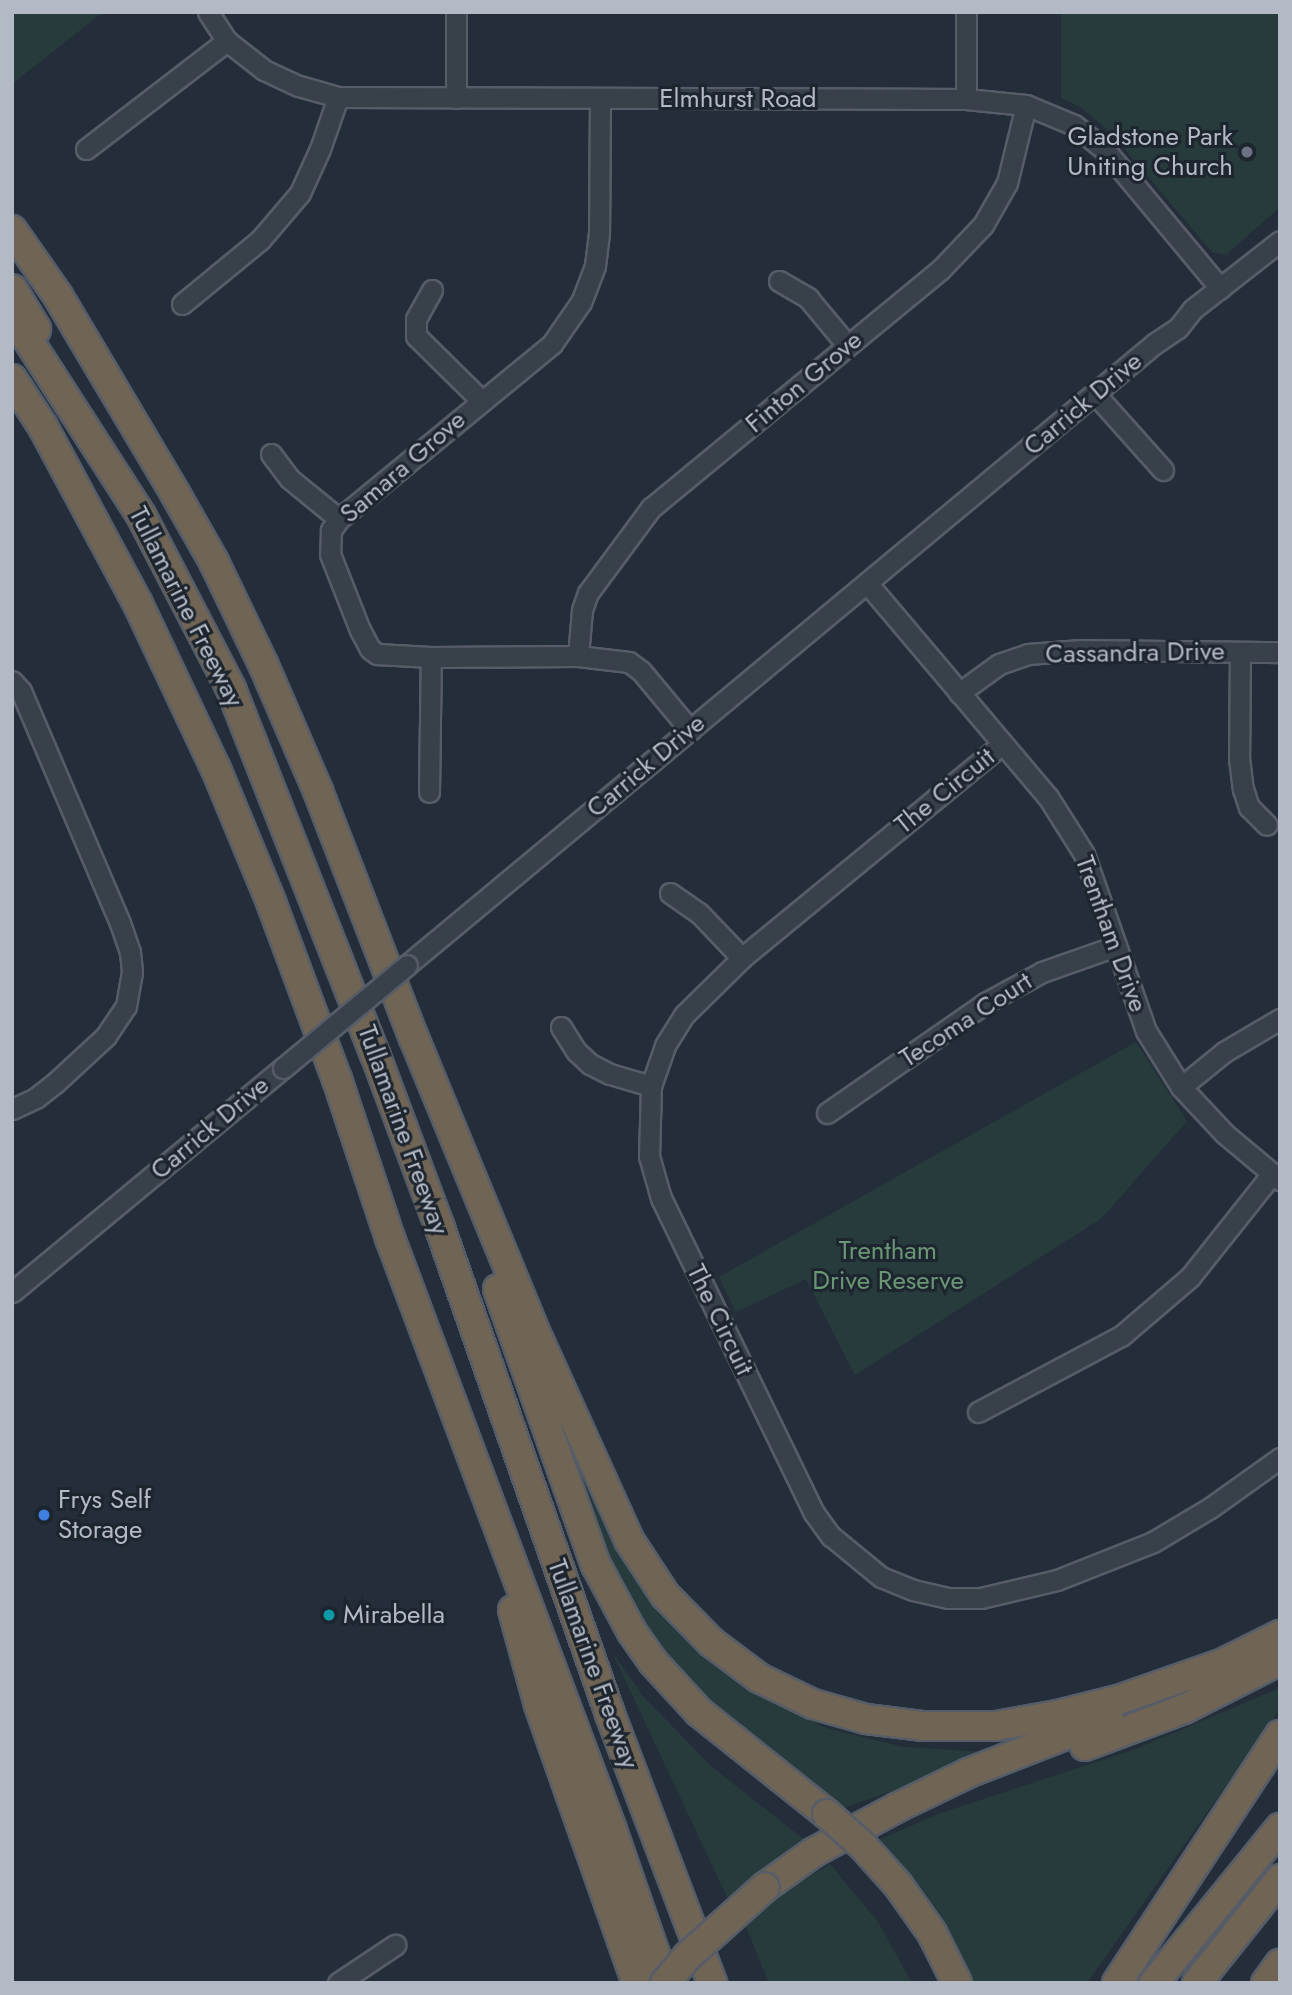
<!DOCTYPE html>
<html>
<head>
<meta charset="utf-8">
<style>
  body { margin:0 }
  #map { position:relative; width:1292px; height:1995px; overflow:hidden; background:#242e3a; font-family:Jost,sans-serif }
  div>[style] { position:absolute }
  .green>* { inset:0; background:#273b3c }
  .roads { filter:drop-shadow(2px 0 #565d68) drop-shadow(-2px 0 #565d68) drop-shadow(0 2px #565d68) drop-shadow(0 -2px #565d68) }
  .minor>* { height:19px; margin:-9.5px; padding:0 9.5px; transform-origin:9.5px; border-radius:9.5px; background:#38404a }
  .highway>* { height:28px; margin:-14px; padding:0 14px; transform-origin:14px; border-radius:14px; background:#706555 }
  .bridges { filter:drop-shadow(2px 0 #565d68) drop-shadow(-2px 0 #565d68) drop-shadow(0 2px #565d68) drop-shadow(0 -2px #565d68) }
  .minor-bridge>* { height:19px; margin:-9.5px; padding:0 9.5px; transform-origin:9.5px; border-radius:9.5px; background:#38404a }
  .highway-bridge>* { height:28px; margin:-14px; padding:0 14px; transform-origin:14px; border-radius:14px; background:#706555 }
  .dots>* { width:19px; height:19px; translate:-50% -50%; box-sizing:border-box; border:4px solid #1d252f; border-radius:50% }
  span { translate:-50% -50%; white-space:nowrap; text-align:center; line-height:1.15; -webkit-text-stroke:6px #1d252f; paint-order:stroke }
  .street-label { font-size:26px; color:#b3bac6 }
  .poi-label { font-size:26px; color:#b3bac6 }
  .right { translate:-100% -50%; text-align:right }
  .left { translate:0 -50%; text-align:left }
  .park-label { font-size:26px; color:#6b9675 }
  .frame { position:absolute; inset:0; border:14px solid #b3bac6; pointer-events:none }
</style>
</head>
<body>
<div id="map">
  <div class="green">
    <i style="clip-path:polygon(12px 12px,103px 12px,12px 84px)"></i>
    <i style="clip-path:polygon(1061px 12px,1280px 12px,1280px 207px,1226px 255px,1212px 252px,1112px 134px,1082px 108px,1061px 98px)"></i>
    <i style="clip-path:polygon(1136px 1042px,1187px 1121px,1102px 1218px,855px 1375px,806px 1279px,736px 1312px,719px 1277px)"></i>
    <i style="clip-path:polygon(583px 1458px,620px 1545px,670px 1623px,751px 1689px,826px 1728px,903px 1747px,1003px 1753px,837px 1810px,715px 1709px,654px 1643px,591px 1519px,573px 1460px)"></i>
    <i style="clip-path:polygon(612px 1652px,643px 1696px,712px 1767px,806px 1841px,728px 1899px)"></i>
    <i style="clip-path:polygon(1280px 1688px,1280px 1709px,1087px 1983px,970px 1983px,922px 1895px,876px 1841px,941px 1813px,1133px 1750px)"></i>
    <i style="clip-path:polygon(830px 1864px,878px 1922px,912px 1983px,769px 1983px,746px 1927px,782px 1893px)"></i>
  </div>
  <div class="roads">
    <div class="minor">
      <i style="left:208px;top:12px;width:35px;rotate:57deg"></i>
      <i style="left:227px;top:41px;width:47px;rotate:38.1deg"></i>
      <i style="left:264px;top:70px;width:38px;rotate:25deg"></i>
      <i style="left:299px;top:86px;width:41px;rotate:15.8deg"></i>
      <i style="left:338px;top:97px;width:628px;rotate:0.18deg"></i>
      <i style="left:966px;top:99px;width:60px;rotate:5.7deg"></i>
      <i style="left:1026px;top:105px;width:52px;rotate:22.6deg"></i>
      <i style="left:1074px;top:125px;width:40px;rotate:39deg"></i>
      <i style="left:1105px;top:150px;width:180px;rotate:50.2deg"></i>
      <i style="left:456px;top:98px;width:86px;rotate:-90deg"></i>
      <i style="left:600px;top:98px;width:135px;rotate:90.4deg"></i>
      <i style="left:599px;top:233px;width:33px;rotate:97deg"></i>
      <i style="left:595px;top:266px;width:39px;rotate:111deg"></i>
      <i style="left:581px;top:302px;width:51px;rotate:124.6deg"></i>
      <i style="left:552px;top:344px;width:276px;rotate:140.6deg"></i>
      <i style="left:339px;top:519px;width:14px;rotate:126deg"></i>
      <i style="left:331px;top:530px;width:24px;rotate:92deg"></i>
      <i style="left:330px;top:554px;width:82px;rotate:68.5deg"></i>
      <i style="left:360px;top:630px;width:21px;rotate:62deg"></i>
      <i style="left:370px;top:649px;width:9px;rotate:36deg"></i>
      <i style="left:377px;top:654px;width:54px;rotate:3.2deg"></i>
      <i style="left:431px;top:657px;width:147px;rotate:-0.4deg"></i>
      <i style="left:578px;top:656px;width:51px;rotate:6.7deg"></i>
      <i style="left:629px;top:662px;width:15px;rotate:37deg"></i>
      <i style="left:641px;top:671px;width:77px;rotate:50.3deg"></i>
      <i style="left:966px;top:99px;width:87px;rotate:-90deg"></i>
      <i style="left:86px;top:149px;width:178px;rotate:-37.5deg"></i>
      <i style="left:779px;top:281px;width:34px;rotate:30deg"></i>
      <i style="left:808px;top:298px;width:61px;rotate:50.3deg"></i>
      <i style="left:432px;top:290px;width:33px;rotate:119deg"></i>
      <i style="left:416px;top:319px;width:17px;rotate:90deg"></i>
      <i style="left:416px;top:336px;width:91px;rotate:44.6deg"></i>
      <i style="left:182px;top:304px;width:101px;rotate:-39.4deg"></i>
      <i style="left:260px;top:240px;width:62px;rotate:-49.6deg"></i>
      <i style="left:300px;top:193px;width:48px;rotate:-65.6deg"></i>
      <i style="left:320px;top:149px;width:55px;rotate:-70.9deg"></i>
      <i style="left:1095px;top:394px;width:102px;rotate:48.2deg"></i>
      <i style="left:271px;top:454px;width:31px;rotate:53deg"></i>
      <i style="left:290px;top:479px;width:63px;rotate:39.2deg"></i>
      <i style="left:867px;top:583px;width:280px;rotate:49.8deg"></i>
      <i style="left:1048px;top:797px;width:67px;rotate:57.7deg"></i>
      <i style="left:1084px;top:854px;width:188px;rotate:70.7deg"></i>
      <i style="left:1146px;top:1031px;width:66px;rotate:58deg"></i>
      <i style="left:1181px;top:1087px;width:64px;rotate:46.9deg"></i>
      <i style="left:1225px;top:1134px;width:72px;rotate:39.9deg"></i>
      <i style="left:1240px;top:652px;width:106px;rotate:90.5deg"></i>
      <i style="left:1239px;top:758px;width:31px;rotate:83deg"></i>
      <i style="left:1243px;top:789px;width:19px;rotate:72deg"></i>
      <i style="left:1249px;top:807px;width:25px;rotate:45deg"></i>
      <i style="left:578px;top:656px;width:46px;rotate:-85deg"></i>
      <i style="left:582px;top:610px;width:18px;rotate:-71deg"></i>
      <i style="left:588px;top:593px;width:106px;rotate:-53.5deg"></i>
      <i style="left:651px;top:508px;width:374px;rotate:-39.5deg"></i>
      <i style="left:940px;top:270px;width:62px;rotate:-46.3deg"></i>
      <i style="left:983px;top:225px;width:48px;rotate:-60.3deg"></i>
      <i style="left:1007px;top:183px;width:80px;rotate:-76.3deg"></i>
      <i style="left:12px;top:681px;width:13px;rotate:48deg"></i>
      <i style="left:21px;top:691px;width:252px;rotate:66.9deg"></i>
      <i style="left:120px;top:923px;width:31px;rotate:71deg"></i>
      <i style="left:130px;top:952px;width:20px;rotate:84deg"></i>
      <i style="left:132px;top:972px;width:35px;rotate:100deg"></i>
      <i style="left:126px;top:1006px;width:36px;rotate:124deg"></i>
      <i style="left:106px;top:1036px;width:69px;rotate:137.3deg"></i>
      <i style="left:55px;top:1083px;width:24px;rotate:142deg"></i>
      <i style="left:36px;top:1098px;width:26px;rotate:155deg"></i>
      <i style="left:959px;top:693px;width:49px;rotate:-35.9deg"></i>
      <i style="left:999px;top:664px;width:31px;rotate:-19deg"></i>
      <i style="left:1028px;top:654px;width:53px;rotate:-4.3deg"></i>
      <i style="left:1081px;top:650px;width:199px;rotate:0.6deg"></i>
      <i style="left:1001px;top:745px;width:335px;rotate:140.6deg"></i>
      <i style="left:742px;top:958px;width:81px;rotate:135.5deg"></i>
      <i style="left:684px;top:1015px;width:36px;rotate:122deg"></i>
      <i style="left:665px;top:1046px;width:42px;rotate:109.3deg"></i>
      <i style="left:651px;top:1086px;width:70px;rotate:91.6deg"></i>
      <i style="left:649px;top:1156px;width:44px;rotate:74.1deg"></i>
      <i style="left:661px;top:1198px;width:350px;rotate:64.1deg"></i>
      <i style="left:814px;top:1513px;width:29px;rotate:54deg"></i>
      <i style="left:831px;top:1536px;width:65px;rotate:39.4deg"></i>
      <i style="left:881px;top:1577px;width:35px;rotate:22deg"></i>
      <i style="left:913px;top:1590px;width:36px;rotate:13deg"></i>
      <i style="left:948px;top:1598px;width:33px"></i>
      <i style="left:981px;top:1598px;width:78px;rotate:-13.3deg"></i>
      <i style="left:1057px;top:1580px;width:103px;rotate:-21.6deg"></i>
      <i style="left:1153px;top:1542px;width:66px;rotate:-30.8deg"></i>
      <i style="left:1210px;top:1508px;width:86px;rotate:-35.5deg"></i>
      <i style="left:429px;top:792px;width:135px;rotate:-89.2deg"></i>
      <i style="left:670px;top:893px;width:35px;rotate:35deg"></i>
      <i style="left:699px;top:913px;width:62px;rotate:46.3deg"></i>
      <i style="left:407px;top:965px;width:971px;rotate:-39.74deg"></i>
      <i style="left:1154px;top:344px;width:29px;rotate:-34deg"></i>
      <i style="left:1178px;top:328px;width:24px;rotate:-52deg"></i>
      <i style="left:1193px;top:309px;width:110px;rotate:-38deg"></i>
      <i style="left:561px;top:1027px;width:28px;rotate:58deg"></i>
      <i style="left:576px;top:1051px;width:19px;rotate:43deg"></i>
      <i style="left:590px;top:1064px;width:22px;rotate:27deg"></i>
      <i style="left:610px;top:1074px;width:43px;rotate:16.3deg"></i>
      <i style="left:1181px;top:1087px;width:55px;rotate:-39.1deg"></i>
      <i style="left:1224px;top:1052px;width:65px;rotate:-30.5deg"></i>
      <i style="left:827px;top:1113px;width:193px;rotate:-34.8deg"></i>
      <i style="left:985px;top:1003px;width:65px;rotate:-28.5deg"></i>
      <i style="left:1042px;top:972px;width:78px;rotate:-19.4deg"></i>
      <i style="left:12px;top:1292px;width:352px;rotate:-39.6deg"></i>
      <i style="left:978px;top:1412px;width:162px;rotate:-28deg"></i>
      <i style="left:1121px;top:1336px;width:91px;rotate:-40.5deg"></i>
      <i style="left:1190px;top:1277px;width:132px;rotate:-51.5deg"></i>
      <i style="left:338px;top:1983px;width:69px;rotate:-33.7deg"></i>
    </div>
    <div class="highway">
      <i style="left:12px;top:230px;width:80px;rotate:55.1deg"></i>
      <i style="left:58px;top:296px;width:231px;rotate:59.3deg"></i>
      <i style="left:176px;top:495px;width:77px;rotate:60.4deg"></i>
      <i style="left:214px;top:562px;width:115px;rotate:64.3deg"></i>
      <i style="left:264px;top:666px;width:136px;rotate:66.6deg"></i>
      <i style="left:318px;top:791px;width:265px;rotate:68.8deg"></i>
      <i style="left:414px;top:1038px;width:310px;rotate:67.6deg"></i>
      <i style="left:532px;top:1325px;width:236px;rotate:65.7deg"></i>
      <i style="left:629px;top:1540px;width:66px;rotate:56.8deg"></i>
      <i style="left:665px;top:1595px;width:66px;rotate:45.6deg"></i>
      <i style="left:711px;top:1642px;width:60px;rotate:36.9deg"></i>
      <i style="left:759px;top:1678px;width:60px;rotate:25.7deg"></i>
      <i style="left:813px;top:1704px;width:55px;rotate:15.8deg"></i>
      <i style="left:866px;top:1719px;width:56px;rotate:7.1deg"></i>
      <i style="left:922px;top:1726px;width:74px"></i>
      <i style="left:996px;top:1726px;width:62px;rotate:-10.2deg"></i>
      <i style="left:1057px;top:1715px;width:66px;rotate:-14deg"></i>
      <i style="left:1121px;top:1699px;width:103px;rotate:-19.3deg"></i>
      <i style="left:12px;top:289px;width:47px;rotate:59deg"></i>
      <i style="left:12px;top:315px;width:240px;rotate:57.2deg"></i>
      <i style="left:142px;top:517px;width:194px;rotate:62.6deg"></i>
      <i style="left:231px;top:689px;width:392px;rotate:68.5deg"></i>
      <i style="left:375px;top:1054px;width:186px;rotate:69.5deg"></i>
      <i style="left:440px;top:1228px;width:515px;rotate:70.72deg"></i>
      <i style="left:610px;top:1714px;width:288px;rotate:69.2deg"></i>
      <i style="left:12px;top:379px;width:57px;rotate:57.1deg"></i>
      <i style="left:43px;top:427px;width:199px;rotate:61.8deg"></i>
      <i style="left:137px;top:602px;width:185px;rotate:64.7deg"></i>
      <i style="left:216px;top:769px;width:144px;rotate:67.5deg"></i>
      <i style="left:271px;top:902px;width:189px;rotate:69.6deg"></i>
      <i style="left:337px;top:1079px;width:168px;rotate:71.6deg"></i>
      <i style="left:390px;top:1238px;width:632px;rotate:69.44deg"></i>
      <i style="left:612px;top:1830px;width:162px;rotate:70.9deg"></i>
      <i style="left:498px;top:1289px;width:293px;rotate:70.5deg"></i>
      <i style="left:596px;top:1565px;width:76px;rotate:61.8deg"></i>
      <i style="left:632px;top:1632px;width:37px;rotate:55deg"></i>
      <i style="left:653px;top:1662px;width:68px;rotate:47.4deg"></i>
      <i style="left:699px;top:1712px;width:164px;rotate:38.6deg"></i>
      <i style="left:513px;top:1610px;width:98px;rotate:74.7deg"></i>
      <i style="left:539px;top:1705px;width:295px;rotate:70.6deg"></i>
      <i style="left:1203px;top:1673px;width:86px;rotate:-26.3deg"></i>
      <i style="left:1085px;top:1746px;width:106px;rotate:-20.5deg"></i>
      <i style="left:1184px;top:1709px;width:108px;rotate:-27deg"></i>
      <i style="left:765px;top:1887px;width:60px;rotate:-35.5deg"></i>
      <i style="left:814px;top:1852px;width:93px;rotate:-28.2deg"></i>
      <i style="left:896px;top:1808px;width:80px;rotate:-25.9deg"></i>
      <i style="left:968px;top:1773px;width:151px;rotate:-21.3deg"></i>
      <i style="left:1117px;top:1983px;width:297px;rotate:-56.7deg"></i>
      <i style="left:1154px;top:1983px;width:200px;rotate:-50.9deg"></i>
      <i style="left:1197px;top:1983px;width:133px;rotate:-51.4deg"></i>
      <i style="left:1266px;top:1983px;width:24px;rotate:-54deg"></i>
    </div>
  </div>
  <div class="bridges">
    <div class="minor-bridge">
      <i style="left:283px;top:1068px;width:161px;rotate:-39.7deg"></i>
    </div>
    <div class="highway-bridge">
      <i style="left:827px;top:1814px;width:48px;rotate:41.6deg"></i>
      <i style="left:863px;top:1846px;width:52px;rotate:48.1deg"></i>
      <i style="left:898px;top:1885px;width:59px;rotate:54.7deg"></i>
      <i style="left:932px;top:1933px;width:56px;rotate:63.4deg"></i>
      <i style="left:665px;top:1983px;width:35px;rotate:-50deg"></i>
      <i style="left:688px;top:1956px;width:103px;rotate:-41.9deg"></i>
    </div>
  </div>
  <div class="dots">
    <i style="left:1247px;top:152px;background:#6b7280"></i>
    <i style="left:44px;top:1515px;background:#3f7fe0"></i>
    <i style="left:329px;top:1615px;background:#0f9aa8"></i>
  </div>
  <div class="street-label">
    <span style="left:738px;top:99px">Elmhurst Road</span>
    <span style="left:804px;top:382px;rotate:-40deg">Finton Grove</span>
    <span style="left:1083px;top:404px;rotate:-40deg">Carrick Drive</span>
    <span style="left:403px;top:467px;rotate:-41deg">Samara Grove</span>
    <span style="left:186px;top:607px;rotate:63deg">Tullamarine Freeway</span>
    <span style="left:1135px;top:653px;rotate:-1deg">Cassandra Drive</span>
    <span style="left:646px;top:766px;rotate:-40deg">Carrick Drive</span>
    <span style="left:945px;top:791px;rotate:-39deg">The Circuit</span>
    <span style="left:1111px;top:934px;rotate:70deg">Trentham Drive</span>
    <span style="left:966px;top:1020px;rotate:-33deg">Tecoma Court</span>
    <span style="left:210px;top:1128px;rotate:-40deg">Carrick Drive</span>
    <span style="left:403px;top:1130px;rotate:70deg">Tullamarine Freeway</span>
    <span style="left:720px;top:1320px;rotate:64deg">The Circuit</span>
    <span style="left:593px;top:1664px;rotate:70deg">Tullamarine Freeway</span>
  </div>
  <div class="poi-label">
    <span class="right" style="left:1233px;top:152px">Gladstone Park<br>Uniting Church</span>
    <span class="left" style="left:58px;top:1515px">Frys Self<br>Storage</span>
    <span class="left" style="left:343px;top:1615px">Mirabella</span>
  </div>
  <div class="park-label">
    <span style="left:888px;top:1266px">Trentham<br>Drive Reserve</span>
  </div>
  <div class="frame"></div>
</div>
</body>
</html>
